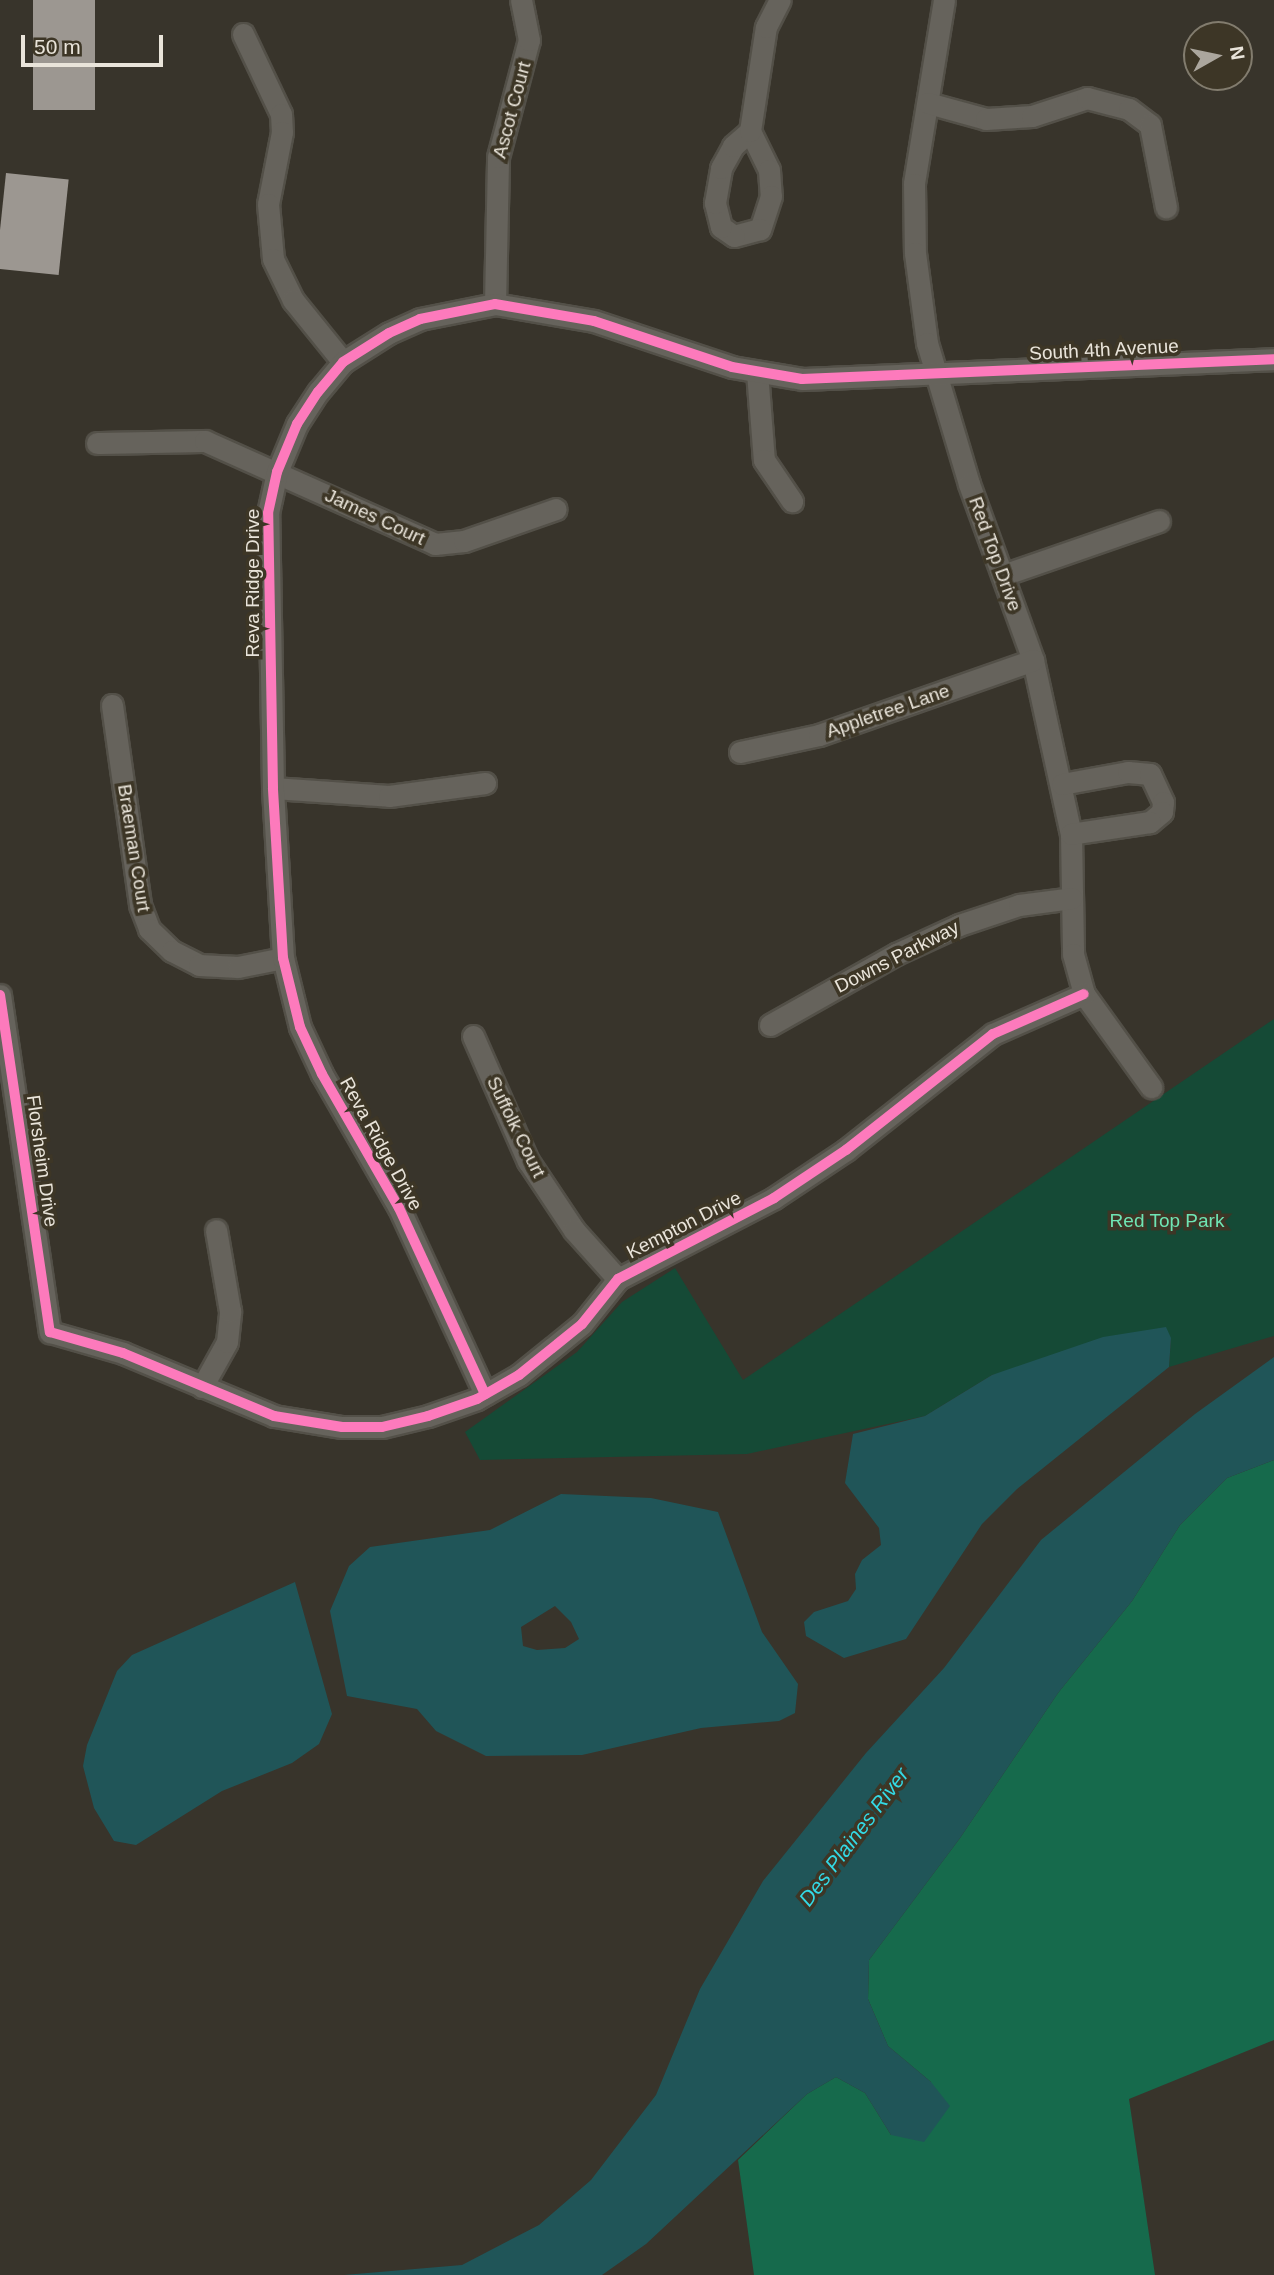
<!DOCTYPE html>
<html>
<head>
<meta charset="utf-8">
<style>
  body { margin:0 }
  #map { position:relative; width:1274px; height:2275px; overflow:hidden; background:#38342b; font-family:Arial,sans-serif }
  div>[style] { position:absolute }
  .green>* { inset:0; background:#154a36 }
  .forest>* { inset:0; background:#166a4c }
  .water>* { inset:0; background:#205558 }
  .building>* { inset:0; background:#9c9791; transform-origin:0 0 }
  .roads { filter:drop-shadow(2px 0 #535048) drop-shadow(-2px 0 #535048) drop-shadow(0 2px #535048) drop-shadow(0 -2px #535048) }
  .street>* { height:21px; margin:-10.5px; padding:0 10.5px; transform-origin:10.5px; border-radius:10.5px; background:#66635c }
  .cycleway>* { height:10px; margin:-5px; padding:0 5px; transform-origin:5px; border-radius:5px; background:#fd7abc }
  span { translate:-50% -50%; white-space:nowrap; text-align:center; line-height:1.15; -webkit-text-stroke:7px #3d3626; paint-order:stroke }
  .street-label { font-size:19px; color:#e9e4da }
  .park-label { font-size:19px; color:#6fe5b4 }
  .water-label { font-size:21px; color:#33d9e5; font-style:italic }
  .north { position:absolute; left:1183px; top:21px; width:70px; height:70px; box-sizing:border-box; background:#3d3626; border:2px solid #827c6e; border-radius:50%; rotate:81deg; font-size:19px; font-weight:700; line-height:28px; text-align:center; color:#e9e4da }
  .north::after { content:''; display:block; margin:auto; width:24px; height:32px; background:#aba69d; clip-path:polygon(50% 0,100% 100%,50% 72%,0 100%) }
  .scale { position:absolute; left:21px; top:35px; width:142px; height:32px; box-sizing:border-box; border:4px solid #e9e4da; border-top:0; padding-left:9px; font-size:21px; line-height:24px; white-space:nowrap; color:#e9e4da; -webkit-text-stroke:5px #3d3626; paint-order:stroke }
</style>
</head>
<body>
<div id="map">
  <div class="green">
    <i style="clip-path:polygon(1274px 1019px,1274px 1336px,1169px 1367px,1171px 1338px,992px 1375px,925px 1416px,747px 1454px,480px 1460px,465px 1432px,577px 1352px,622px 1302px,675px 1268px,743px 1380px)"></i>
  </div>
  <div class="forest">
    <i style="clip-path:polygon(1274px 1460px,1274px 2040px,1129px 2099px,1155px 2275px,754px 2275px,738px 2160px,807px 2094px,836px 2077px,865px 2093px,891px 2135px,931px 2082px,888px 2046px,868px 1999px,869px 1960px,960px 1838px,1058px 1693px,1132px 1601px,1180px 1525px,1227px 1478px)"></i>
  </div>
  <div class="water">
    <i style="clip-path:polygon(1166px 1327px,1171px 1338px,1169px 1367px,1017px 1489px,982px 1524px,906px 1639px,844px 1658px,806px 1636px,804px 1622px,814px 1612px,848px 1601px,856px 1589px,855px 1574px,862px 1560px,881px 1545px,879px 1528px,845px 1483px,853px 1434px,925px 1416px,992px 1375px,1103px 1337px)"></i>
    <i style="clip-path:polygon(1274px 1357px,1274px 1460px,1227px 1478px,1180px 1525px,1132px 1601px,1058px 1693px,960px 1838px,869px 1960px,868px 1999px,888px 2046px,931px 2082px,950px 2106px,924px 2142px,891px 2135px,865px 2093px,836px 2077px,807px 2094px,646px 2244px,602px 2275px,344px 2275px,462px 2265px,539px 2225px,591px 2180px,656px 2095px,700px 1989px,763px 1881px,866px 1753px,944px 1668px,1041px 1540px,1195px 1414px)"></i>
    <i style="clip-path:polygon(evenodd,561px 1494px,651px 1498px,718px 1512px,762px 1632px,798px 1684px,795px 1713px,779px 1721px,701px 1728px,582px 1755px,486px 1756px,436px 1731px,417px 1709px,347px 1696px,330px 1611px,349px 1566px,370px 1547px,490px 1530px,561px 1494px,555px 1606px,571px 1622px,579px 1639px,565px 1648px,537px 1650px,523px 1646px,521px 1627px,555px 1606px)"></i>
    <i style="clip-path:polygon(295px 1582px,332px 1714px,319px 1744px,292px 1763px,222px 1791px,136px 1845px,114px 1841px,94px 1808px,83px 1766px,87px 1745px,117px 1671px,132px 1655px)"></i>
  </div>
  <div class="building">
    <i style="left:33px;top:0;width:62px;height:110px"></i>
    <i style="left:6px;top:173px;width:63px;height:96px;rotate:6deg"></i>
  </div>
  <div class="roads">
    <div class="street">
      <i style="left:944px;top:0;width:186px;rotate:99.3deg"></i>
      <i style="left:914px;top:184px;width:69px;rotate:89.2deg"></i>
      <i style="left:915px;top:253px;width:91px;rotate:82.4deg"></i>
      <i style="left:927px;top:343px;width:147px;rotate:73.4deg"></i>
      <i style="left:969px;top:484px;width:187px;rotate:70deg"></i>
      <i style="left:1033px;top:660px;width:178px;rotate:77.7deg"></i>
      <i style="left:1071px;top:834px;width:120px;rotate:89deg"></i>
      <i style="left:1073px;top:954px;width:41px;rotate:74.6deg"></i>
      <i style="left:1084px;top:994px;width:115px;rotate:54.2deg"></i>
      <i style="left:243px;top:34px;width:89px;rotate:64.6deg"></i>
      <i style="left:281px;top:114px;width:18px;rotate:87deg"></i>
      <i style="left:282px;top:132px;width:73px;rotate:101deg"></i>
      <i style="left:268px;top:204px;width:55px;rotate:84.8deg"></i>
      <i style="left:273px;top:259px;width:46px;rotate:64deg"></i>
      <i style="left:293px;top:300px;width:80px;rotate:51.1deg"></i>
      <i style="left:928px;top:103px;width:60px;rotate:15.4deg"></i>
      <i style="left:986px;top:119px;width:46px;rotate:-3.7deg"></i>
      <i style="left:1032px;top:116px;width:58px;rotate:-18.1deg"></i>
      <i style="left:1087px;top:98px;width:43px;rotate:14.7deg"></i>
      <i style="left:1129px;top:109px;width:26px;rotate:37deg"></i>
      <i style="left:1150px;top:125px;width:84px;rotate:79deg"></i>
      <i style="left:750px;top:131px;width:43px;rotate:64deg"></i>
      <i style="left:769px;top:170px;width:26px;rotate:86deg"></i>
      <i style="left:771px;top:196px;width:35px;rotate:108deg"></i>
      <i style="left:760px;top:229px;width:27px;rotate:165deg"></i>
      <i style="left:734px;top:236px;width:16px;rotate:-145deg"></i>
      <i style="left:721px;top:227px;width:25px;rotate:-104deg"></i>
      <i style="left:715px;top:203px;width:36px;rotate:-80deg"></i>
      <i style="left:721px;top:168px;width:25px;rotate:-61deg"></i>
      <i style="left:733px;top:146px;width:23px;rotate:-41deg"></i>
      <i style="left:750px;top:131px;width:105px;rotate:-81.3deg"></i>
      <i style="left:766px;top:27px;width:30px;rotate:-63deg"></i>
      <i style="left:495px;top:304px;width:147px;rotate:-88.8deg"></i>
      <i style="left:498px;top:157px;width:121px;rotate:-75.2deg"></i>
      <i style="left:529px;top:40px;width:41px;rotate:-101.3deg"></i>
      <i style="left:757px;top:372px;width:88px;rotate:85.5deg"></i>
      <i style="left:764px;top:460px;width:50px;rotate:55.7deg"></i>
      <i style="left:97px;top:443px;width:108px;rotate:-1.1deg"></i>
      <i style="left:205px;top:441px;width:252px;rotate:24.1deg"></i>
      <i style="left:435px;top:544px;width:29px;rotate:-6deg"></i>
      <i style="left:464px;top:541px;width:97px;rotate:-19.2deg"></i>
      <i style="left:1003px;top:575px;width:165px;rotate:-19.1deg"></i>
      <i style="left:112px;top:705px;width:202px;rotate:82deg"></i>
      <i style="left:140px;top:905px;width:26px;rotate:69deg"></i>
      <i style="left:149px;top:929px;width:32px;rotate:44deg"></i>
      <i style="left:172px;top:951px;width:30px;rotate:27deg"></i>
      <i style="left:199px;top:965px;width:39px;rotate:3deg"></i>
      <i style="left:238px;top:967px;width:46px;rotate:-11.3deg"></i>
      <i style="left:740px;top:752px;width:81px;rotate:-12.1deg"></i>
      <i style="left:819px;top:735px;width:227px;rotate:-19.3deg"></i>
      <i style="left:1062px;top:784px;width:67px;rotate:-10.3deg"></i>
      <i style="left:1128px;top:772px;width:22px;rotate:5deg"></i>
      <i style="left:1150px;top:774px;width:31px;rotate:65deg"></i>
      <i style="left:1163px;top:802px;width:10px;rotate:96deg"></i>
      <i style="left:1162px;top:812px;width:16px;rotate:140deg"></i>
      <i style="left:1150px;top:822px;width:80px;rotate:171.4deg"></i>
      <i style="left:273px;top:788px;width:116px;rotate:3.9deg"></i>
      <i style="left:389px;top:796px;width:97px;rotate:-7.7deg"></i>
      <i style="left:0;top:995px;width:341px;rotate:81.6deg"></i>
      <i style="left:50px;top:1332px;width:76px;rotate:16deg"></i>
      <i style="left:123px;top:1353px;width:164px;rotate:22.6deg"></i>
      <i style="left:274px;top:1416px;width:69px;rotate:9.2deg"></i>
      <i style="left:342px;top:1427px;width:40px"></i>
      <i style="left:382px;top:1427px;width:47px;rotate:-13.4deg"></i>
      <i style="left:428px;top:1416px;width:52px;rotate:-19.1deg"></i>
      <i style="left:477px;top:1399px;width:48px;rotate:-29.7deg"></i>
      <i style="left:519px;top:1375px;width:81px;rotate:-39deg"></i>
      <i style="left:582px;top:1324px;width:58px;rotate:-51.3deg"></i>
      <i style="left:618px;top:1279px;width:176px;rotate:-27.4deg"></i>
      <i style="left:774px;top:1198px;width:87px;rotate:-33.7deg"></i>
      <i style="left:846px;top:1150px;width:187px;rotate:-38.3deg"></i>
      <i style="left:993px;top:1034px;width:99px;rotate:-23.7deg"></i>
      <i style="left:770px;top:1025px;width:145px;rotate:-29.4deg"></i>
      <i style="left:896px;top:954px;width:69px;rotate:-24.7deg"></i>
      <i style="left:959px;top:925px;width:63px;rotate:-18.4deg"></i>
      <i style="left:1019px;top:905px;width:53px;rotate:-7.5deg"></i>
      <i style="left:473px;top:1036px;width:137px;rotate:66.3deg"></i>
      <i style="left:528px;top:1161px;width:83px;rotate:56.3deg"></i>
      <i style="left:574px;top:1230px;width:66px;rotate:48.1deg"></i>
      <i style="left:202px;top:1387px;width:51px;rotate:-60.9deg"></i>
      <i style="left:227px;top:1342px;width:31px;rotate:-84deg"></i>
      <i style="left:230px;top:1311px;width:82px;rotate:-99.8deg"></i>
      <i style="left:485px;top:1394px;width:205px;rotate:-114.8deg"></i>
      <i style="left:399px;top:1208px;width:155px;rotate:-119.9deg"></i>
      <i style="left:322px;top:1074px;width:52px;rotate:-115.1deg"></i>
      <i style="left:300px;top:1027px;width:71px;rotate:-103.8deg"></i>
      <i style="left:283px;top:958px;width:170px;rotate:-93.4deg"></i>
      <i style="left:273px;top:788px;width:275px;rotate:-91deg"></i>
      <i style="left:268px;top:513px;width:42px;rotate:-77.6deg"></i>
      <i style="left:277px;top:472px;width:52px;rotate:-67.4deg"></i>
      <i style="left:297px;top:424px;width:38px;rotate:-57deg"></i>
      <i style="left:318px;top:392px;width:39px;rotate:-50deg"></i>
      <i style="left:343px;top:362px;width:54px;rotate:-32.2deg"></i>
      <i style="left:389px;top:333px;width:34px;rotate:-24deg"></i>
      <i style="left:420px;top:319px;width:76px;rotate:-11.3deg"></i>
      <i style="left:495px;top:304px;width:100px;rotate:9.7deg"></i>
      <i style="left:594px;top:321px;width:145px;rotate:18.4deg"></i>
      <i style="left:732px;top:367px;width:71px;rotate:9.7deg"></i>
      <i style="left:802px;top:379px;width:472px;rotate:-2.4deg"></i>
    </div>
  </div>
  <div class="cycleway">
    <i style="left:0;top:995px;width:341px;rotate:81.6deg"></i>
    <i style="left:50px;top:1332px;width:76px;rotate:16deg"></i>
    <i style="left:123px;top:1353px;width:164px;rotate:22.6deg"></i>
    <i style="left:274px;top:1416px;width:69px;rotate:9.2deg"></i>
    <i style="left:342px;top:1427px;width:40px"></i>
    <i style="left:382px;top:1427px;width:47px;rotate:-13.4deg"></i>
    <i style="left:428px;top:1416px;width:52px;rotate:-19.1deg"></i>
    <i style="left:477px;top:1399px;width:48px;rotate:-29.7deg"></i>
    <i style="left:519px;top:1375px;width:81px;rotate:-39deg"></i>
    <i style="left:582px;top:1324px;width:58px;rotate:-51.3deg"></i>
    <i style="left:618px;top:1279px;width:176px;rotate:-27.4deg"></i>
    <i style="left:774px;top:1198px;width:87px;rotate:-33.7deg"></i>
    <i style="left:846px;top:1150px;width:187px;rotate:-38.3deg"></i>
    <i style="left:993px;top:1034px;width:99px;rotate:-23.7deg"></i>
    <i style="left:485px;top:1394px;width:205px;rotate:-114.8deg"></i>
    <i style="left:399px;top:1208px;width:155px;rotate:-119.9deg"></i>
    <i style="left:322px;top:1074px;width:52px;rotate:-115.1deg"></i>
    <i style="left:300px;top:1027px;width:71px;rotate:-103.8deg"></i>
    <i style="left:283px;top:958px;width:170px;rotate:-93.4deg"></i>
    <i style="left:273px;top:788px;width:275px;rotate:-91deg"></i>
    <i style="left:268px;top:513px;width:42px;rotate:-77.6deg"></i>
    <i style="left:277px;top:472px;width:52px;rotate:-67.4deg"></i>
    <i style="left:297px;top:424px;width:38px;rotate:-57deg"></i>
    <i style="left:318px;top:392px;width:39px;rotate:-50deg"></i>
    <i style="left:343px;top:362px;width:54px;rotate:-32.2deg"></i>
    <i style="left:389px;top:333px;width:34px;rotate:-24deg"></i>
    <i style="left:420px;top:319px;width:76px;rotate:-11.3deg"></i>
    <i style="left:495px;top:304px;width:100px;rotate:9.7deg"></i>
    <i style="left:594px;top:321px;width:145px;rotate:18.4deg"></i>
    <i style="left:732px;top:367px;width:71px;rotate:9.7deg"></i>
    <i style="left:802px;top:379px;width:472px;rotate:-2.4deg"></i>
  </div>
  <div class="street-label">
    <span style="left:512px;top:110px;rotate:-75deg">Ascot Court</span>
    <span style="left:1104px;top:350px;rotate:-3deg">South 4th Avenue</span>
    <span style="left:375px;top:517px;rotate:25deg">James Court</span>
    <span style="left:995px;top:554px;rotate:70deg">Red Top Drive</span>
    <span style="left:253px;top:583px;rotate:-90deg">Reva Ridge Drive</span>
    <span style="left:888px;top:711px;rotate:-19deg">Appletree Lane</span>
    <span style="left:134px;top:848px;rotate:81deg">Braeman Court</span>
    <span style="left:897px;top:957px;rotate:-27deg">Downs Parkway</span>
    <span style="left:516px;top:1127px;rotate:64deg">Suffolk Court</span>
    <span style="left:381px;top:1144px;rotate:61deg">Reva Ridge Drive</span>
    <span style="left:42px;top:1161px;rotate:82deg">Florsheim Drive</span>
    <span style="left:684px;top:1225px;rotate:-27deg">Kempton Drive</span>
  </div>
  <div class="park-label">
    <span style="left:1167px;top:1221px">Red Top Park</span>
  </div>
  <div class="water-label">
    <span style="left:854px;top:1837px;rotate:-53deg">Des Plaines River</span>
  </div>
  <div class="north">N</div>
  <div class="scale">50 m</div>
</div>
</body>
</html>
